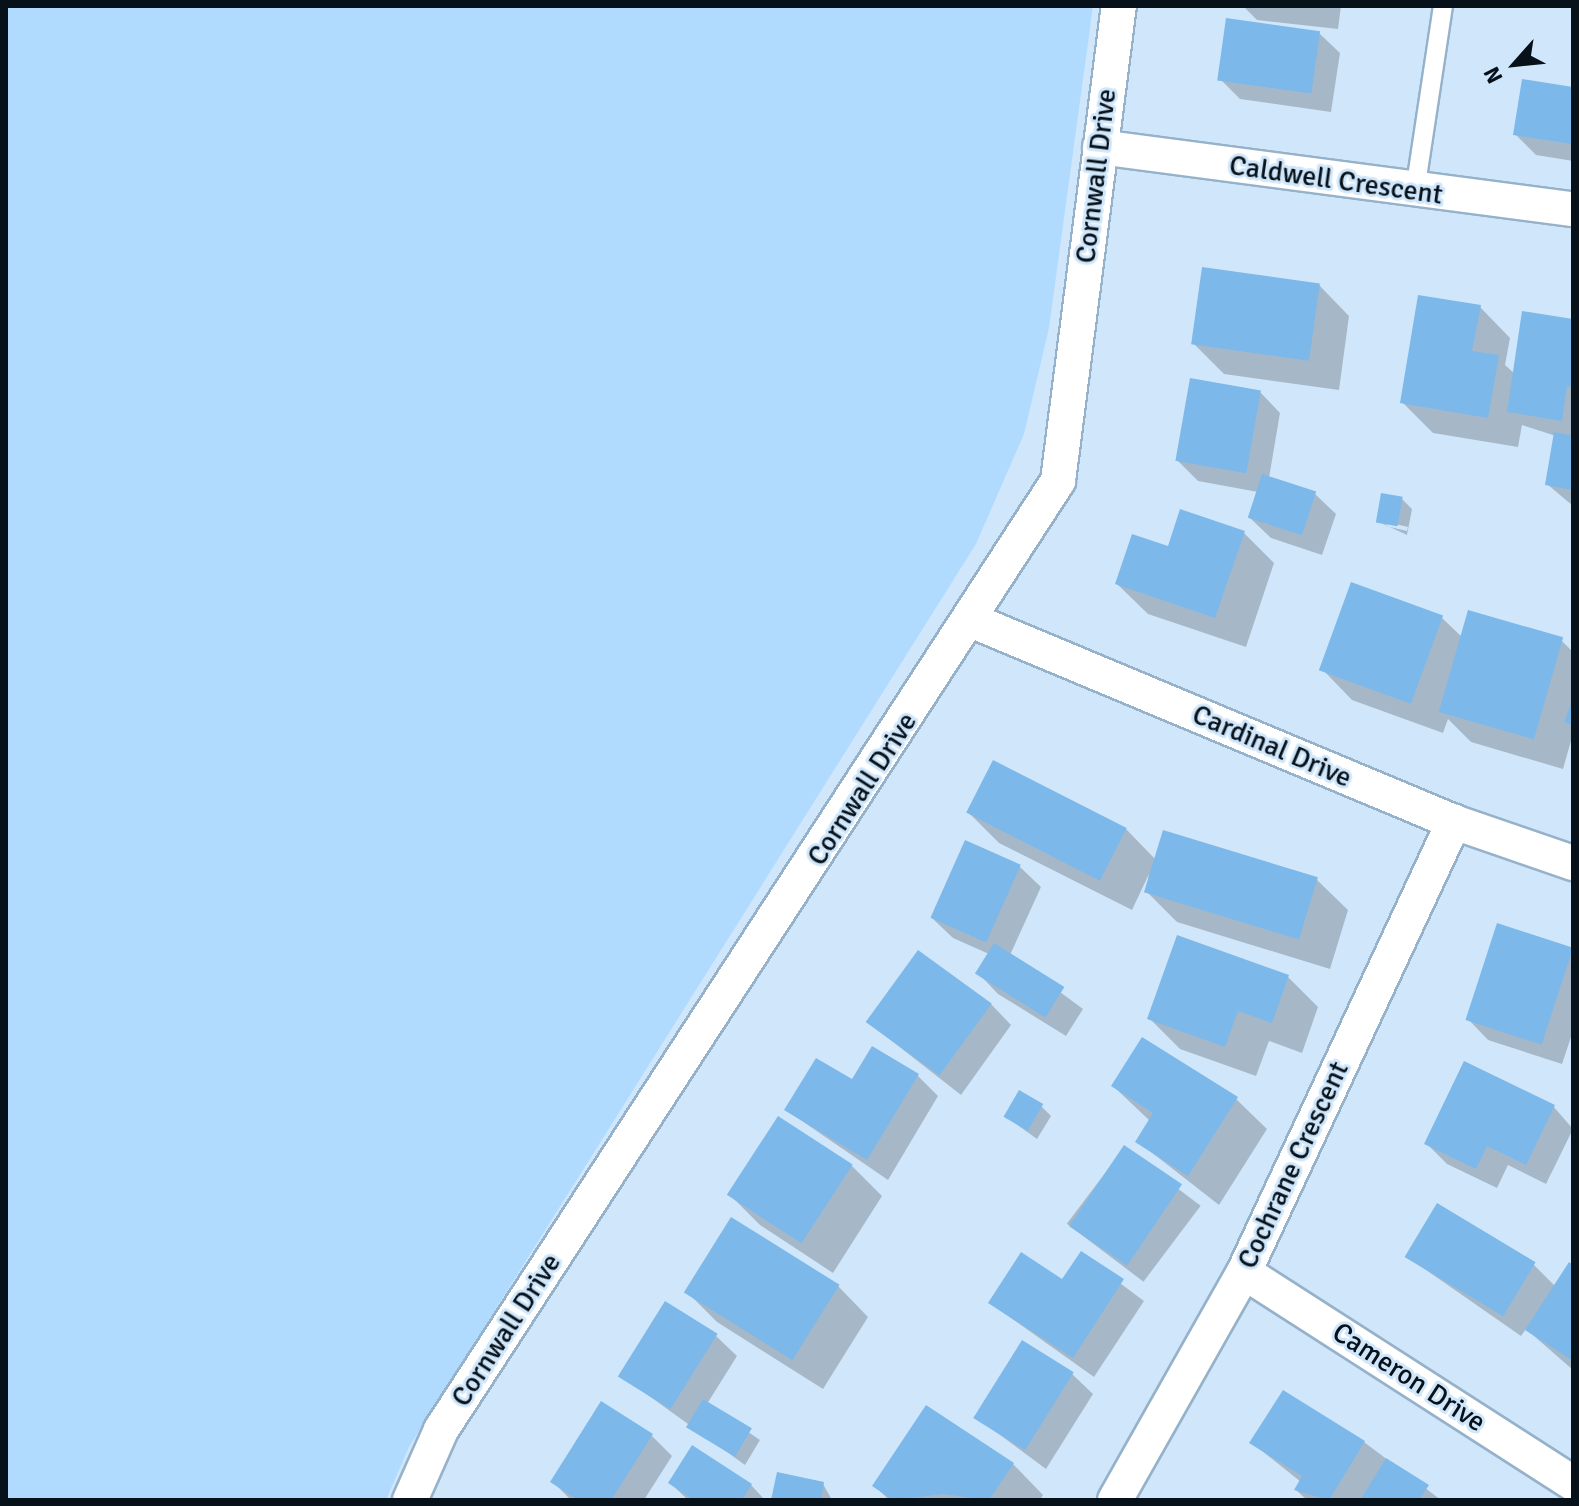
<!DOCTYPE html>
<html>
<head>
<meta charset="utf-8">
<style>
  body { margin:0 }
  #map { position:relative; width:1579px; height:1506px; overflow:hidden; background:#d0e7fb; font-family:Signika,sans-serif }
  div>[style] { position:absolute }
  .green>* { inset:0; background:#b0dbfe }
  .shadow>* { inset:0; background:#0003; transform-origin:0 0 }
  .building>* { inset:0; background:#7cb8e9; transform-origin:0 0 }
  .roads { filter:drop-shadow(2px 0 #96b2ca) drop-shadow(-2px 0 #96b2ca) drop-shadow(0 2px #96b2ca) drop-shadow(0 -2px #96b2ca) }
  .lane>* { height:18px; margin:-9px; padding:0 9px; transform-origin:9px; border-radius:9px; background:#fff }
  .street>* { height:34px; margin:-17px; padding:0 17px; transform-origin:17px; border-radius:17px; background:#fff }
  span { translate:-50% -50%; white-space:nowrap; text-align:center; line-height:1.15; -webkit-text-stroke:6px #d0e7fb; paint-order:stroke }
  .street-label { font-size:28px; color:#071119 }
  .frame { position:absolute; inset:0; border:8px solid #071119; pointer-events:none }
  .north { position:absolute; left:1475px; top:24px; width:80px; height:80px; -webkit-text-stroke:6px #d0e7fb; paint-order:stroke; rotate:243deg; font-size:22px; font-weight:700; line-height:32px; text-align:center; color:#071119 }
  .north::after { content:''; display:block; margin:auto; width:28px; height:36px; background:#071119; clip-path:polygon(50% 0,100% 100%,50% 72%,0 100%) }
</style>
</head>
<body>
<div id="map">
  <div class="green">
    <i style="clip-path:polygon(6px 6px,1093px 6px,1049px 328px,1024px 434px,976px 544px,409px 1447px,386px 1500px,6px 1500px)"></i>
  </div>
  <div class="shadow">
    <i style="clip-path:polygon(1243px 6px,1341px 6px,1338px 29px,1257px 20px)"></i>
    <i style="clip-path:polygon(1319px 33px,1340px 53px,1331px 112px,1240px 99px,1220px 79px)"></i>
    <i style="clip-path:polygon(1573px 89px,1573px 161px,1536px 155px,1515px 134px)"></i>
    <i style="clip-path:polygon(1319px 285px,1349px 316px,1339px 390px,1224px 374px,1193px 343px)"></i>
    <i style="clip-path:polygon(1480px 307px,1510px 338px,1505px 365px,1515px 374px,1573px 321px,1573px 506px,1547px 484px,1556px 436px,1522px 425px,1518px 447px,1433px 433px,1402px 402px)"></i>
    <i style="clip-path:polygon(1260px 392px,1280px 413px,1269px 478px,1315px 494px,1336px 514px,1322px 555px,1271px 538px,1250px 518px,1258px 492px,1198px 481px,1177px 460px)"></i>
    <i style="clip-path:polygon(evenodd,1402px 499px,1412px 509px,1407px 535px,1377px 521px,1402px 499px,1386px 522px,1408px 527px,1407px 531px,1386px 526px,1386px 522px)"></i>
    <i style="clip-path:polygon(1244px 533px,1274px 563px,1246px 647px,1148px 614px,1117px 584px,1169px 548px)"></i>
    <i style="clip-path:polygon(1442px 618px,1462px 637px,1561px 640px,1573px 652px,1573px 734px,1563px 769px,1471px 742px,1448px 719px,1443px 733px,1352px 700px,1322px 669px)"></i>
    <i style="clip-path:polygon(969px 813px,1126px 829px,1156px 860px,1317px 880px,1348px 910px,1330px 969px,1177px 922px,1146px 891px,1149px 874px,1132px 910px,999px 843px)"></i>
    <i style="clip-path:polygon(966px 842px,1020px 867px,1041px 887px,1010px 955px,1083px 1009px,1066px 1036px,998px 994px,978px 973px,989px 954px,953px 938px,932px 918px)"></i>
    <i style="clip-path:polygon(1572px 950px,1573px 1031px,1562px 1064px,1488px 1040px,1468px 1019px)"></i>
    <i style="clip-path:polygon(1288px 977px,1318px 1007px,1302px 1053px,1269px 1041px,1256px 1076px,1180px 1049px,1149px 1018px)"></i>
    <i style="clip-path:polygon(991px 1004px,1011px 1025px,961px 1095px,869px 1023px)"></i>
    <i style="clip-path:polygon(918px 1076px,938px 1096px,888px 1180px,786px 1110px,853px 1082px)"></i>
    <i style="clip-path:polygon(1113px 1086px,1236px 1099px,1267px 1129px,1219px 1205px,1137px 1141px,1150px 1121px)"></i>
    <i style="clip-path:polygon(1041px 1106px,1051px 1116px,1037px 1139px,1005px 1116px)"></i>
    <i style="clip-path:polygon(1553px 1106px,1573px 1129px,1546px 1184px,1508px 1165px,1497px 1188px,1447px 1164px,1426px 1143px)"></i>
    <i style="clip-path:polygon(779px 1118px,852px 1166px,882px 1196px,833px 1273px,760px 1225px,730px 1195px)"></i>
    <i style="left:1124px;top:1148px;width:96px;height:95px;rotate:37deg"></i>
    <i style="clip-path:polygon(1081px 1254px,1144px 1301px,1094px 1377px,990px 1303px,1063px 1282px)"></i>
    <i style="clip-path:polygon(1406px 1256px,1533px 1264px,1555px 1286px,1573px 1267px,1573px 1370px,1526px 1329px,1521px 1336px)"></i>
    <i style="clip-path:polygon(838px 1286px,868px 1317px,823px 1389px,717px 1322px,686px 1291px)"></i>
    <i style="clip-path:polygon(716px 1336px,737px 1356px,707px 1404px,760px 1440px,745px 1465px,620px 1375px)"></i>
    <i style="clip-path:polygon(1072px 1374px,1093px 1394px,1046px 1469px,976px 1417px)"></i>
    <i style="clip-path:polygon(652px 1436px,672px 1456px,644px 1500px,571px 1500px,552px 1481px)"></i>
    <i style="clip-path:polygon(1364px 1442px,1441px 1500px,1307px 1500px,1296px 1490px,1301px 1482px,1252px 1443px)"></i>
    <i style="clip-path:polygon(1013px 1464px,1043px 1495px,1040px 1500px,889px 1500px,875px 1486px)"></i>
    <i style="clip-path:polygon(670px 1483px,751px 1485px,765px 1500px,688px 1500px)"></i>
    <i style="clip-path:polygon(823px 1484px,832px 1500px,773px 1500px)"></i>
  </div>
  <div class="building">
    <i style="left:1226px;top:18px;width:95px;height:63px;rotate:8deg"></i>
    <i style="clip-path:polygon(1522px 79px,1573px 87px,1573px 144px,1513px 135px)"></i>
    <i style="left:1202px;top:267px;width:119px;height:78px;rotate:8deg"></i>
    <i style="clip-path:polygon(1418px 295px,1481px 305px,1472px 351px,1499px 355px,1488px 418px,1400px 403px)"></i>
    <i style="clip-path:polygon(1522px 311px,1573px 319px,1573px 387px,1567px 386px,1562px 421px,1507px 412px)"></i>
    <i style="left:1190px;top:378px;width:72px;height:84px;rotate:10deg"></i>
    <i style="clip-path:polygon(1554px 432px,1573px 436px,1573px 490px,1545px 485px)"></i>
    <i style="left:1262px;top:474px;width:57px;height:46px;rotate:18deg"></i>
    <i style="left:1381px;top:493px;width:22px;height:30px;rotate:10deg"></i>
    <i style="clip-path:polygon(1180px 509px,1245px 531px,1215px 618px,1115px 584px,1132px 534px,1168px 546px)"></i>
    <i style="left:1351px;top:582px;width:98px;height:94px;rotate:20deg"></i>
    <i style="left:1468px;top:610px;width:99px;height:106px;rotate:16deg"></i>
    <i style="clip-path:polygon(1573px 699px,1573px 725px,1564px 722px)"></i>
    <i style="left:993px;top:760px;width:150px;height:59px;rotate:27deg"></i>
    <i style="left:1163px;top:830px;width:162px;height:65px;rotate:17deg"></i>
    <i style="left:965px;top:840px;width:61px;height:85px;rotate:24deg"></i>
    <i style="left:1497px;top:923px;width:80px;height:102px;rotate:18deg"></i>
    <i style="clip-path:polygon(1177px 935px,1289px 975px,1272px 1023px,1238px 1011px,1225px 1047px,1147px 1019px)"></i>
    <i style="left:994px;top:943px;width:83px;height:36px;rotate:32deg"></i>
    <i style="left:918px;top:950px;width:91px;height:89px;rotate:36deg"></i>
    <i style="clip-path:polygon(1142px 1037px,1238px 1097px,1188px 1176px,1135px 1142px,1153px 1113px,1111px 1086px)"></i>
    <i style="clip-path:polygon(872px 1046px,919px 1074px,867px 1160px,784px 1110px,816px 1058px,852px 1079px)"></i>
    <i style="clip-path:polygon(1464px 1061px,1555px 1105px,1526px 1165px,1487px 1146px,1476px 1169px,1424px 1144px)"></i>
    <i style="left:1019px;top:1090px;width:28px;height:31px;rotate:30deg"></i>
    <i style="left:778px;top:1116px;width:89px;height:94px;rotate:33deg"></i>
    <i style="left:1124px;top:1145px;width:70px;height:98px;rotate:34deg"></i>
    <i style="left:1437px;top:1203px;width:115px;height:63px;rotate:31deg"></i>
    <i style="left:731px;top:1217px;width:128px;height:89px;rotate:32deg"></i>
    <i style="clip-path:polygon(1081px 1251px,1124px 1279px,1073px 1358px,988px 1303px,1021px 1252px,1062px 1279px)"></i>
    <i style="clip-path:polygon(1569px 1262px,1573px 1265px,1573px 1361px,1525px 1330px)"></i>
    <i style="left:665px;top:1301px;width:62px;height:89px;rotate:32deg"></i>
    <i style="left:1022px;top:1340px;width:61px;height:92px;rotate:32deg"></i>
    <i style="clip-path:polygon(1283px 1390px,1365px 1441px,1329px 1500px,1294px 1490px,1302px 1476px,1249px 1443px)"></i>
    <i style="left:703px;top:1399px;width:57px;height:33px;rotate:31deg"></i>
    <i style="clip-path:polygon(601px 1401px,653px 1434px,611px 1500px,578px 1500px,550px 1482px)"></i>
    <i style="clip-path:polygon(926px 1405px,1014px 1463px,989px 1500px,943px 1494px,893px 1500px,872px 1486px)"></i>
    <i style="clip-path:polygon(692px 1445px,752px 1484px,742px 1500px,694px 1500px,668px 1483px)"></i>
    <i style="clip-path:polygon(1386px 1458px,1429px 1485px,1419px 1500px,1361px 1499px)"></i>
    <i style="clip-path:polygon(777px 1472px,824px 1482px,821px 1500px,771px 1500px)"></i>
  </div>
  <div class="roads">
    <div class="lane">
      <i style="left:1415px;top:191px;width:187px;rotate:-81.4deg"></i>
    </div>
    <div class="street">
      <i style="left:1100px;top:147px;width:477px;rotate:7.5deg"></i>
      <i style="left:973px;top:621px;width:521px;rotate:22.68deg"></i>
      <i style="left:1454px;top:822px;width:126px;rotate:19deg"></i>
      <i style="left:1244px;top:1272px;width:391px;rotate:32.7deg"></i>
      <i style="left:410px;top:1500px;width:77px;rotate:-66.1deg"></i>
      <i style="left:441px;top:1430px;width:1132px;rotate:-56.97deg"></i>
      <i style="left:1058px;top:481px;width:479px;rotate:-82.7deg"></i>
      <i style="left:1115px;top:1500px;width:262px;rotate:-60.5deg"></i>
      <i style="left:1244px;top:1272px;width:497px;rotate:-65deg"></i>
    </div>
  </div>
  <div class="street-label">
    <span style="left:1096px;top:176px;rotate:-83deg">Cornwall Drive</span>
    <span style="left:1336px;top:180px;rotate:8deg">Caldwell Crescent</span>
    <span style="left:1272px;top:746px;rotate:23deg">Cardinal Drive</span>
    <span style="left:862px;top:789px;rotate:-57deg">Cornwall Drive</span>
    <span style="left:1293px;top:1165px;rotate:-65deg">Cochrane Crescent</span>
    <span style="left:506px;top:1330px;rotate:-57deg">Cornwall Drive</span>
    <span style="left:1409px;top:1377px;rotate:33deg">Cameron Drive</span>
  </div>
  <div class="frame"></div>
  <div class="north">N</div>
</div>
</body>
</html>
